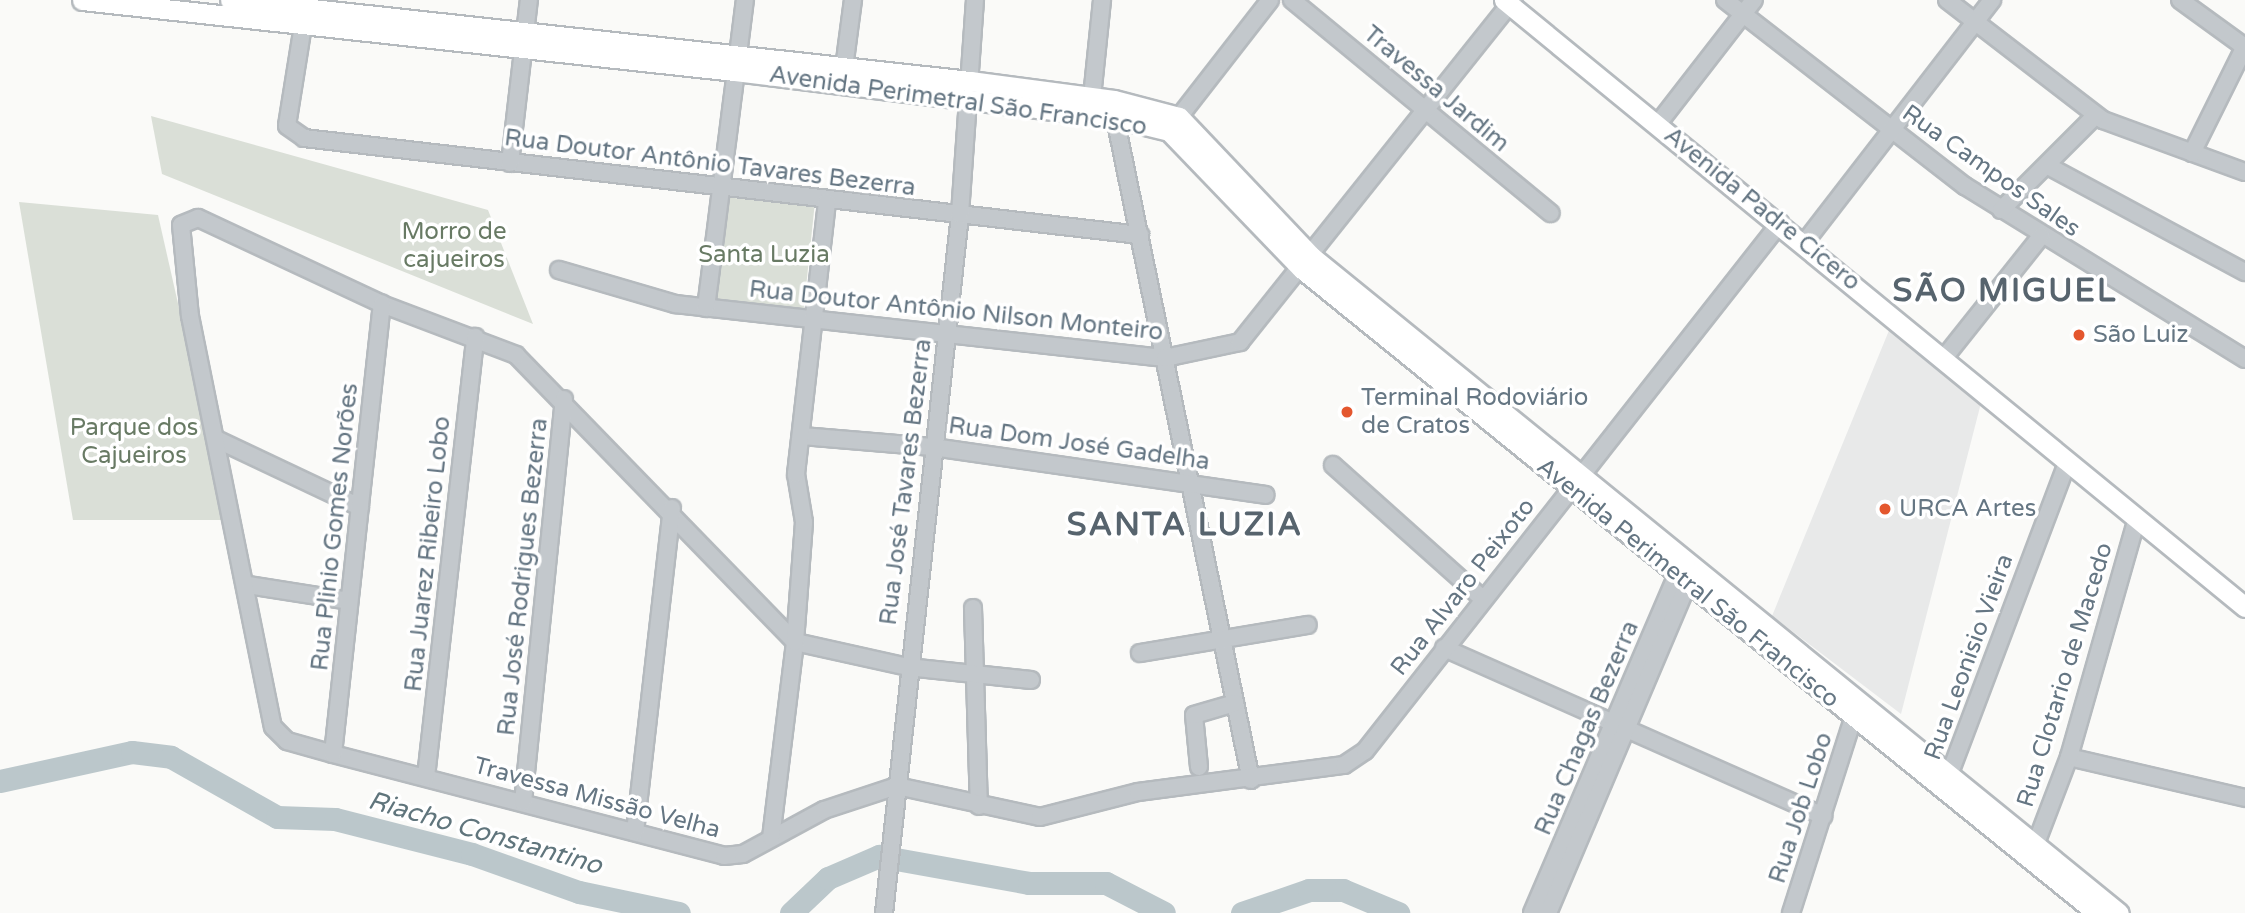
<!DOCTYPE html>
<html>
<head>
<meta charset="utf-8">
<style>
  body { margin:0 }
  #map { position:relative; width:2245px; height:913px; overflow:hidden; background:#fafaf8; font-family:"Varela Round",sans-serif }
  div>[style] { position:absolute }
  .built>* { inset:0; background:#e8e9e9 }
  .green>* { inset:0; background:#dadfd7; transform-origin:0 0 }
  .river>* { height:23px; margin:-11.5px; padding:0 11.5px; transform-origin:11.5px; border-radius:11.5px; background:#bbc7cb }
  .roads { filter:drop-shadow(2px 0 #b5babe) drop-shadow(-2px 0 #b5babe) drop-shadow(0 2px #b5babe) drop-shadow(0 -2px #b5babe) }
  .minor>* { height:16px; margin:-8px; padding:0 8px; transform-origin:8px; border-radius:8px; background:#c3c8cc }
  .major>* { height:19px; margin:-9.5px; padding:0 9.5px; transform-origin:9.5px; border-radius:9.5px; background:#fff }
  .dots>* { width:19px; height:19px; translate:-50% -50%; box-sizing:border-box; border:4px solid #fff; border-radius:50% }
  span { translate:-50% -50%; white-space:nowrap; text-align:center; line-height:1.15; -webkit-text-stroke:7px #fff; paint-order:stroke }
  .street-label { font-size:24px; color:#657683 }
  .park-label { font-size:24px; color:#687a64 }
  .poi-label { font-size:24px; color:#657683 }
  .left { translate:0 -50%; text-align:left }
  .water-label { font-size:26px; color:#60757c; font-style:italic }
  .district-label { font-size:32px; color:#57646e; font-weight:700; letter-spacing:2px }
</style>
</head>
<body>
<div id="map">
  <div class="built">
    <i style="clip-path:polygon(1890px 328px,1981px 403px,1901px 714px,1772px 616px)"></i>
  </div>
  <div class="green">
    <i style="clip-path:polygon(151px 116px,488px 210px,533px 324px,162px 174px)"></i>
    <i style="left:725px;top:197px;width:90px;height:106px;rotate:6deg"></i>
    <i style="clip-path:polygon(19px 202px,158px 215px,227px 520px,73px 520px)"></i>
  </div>
  <div class="river">
    <i style="left:0;top:781px;width:135px;rotate:-12.4deg"></i>
    <i style="left:132px;top:752px;width:39px;rotate:7deg"></i>
    <i style="left:171px;top:757px;width:122px;rotate:29.5deg"></i>
    <i style="left:277px;top:817px;width:58px;rotate:2deg"></i>
    <i style="left:335px;top:819px;width:141px;rotate:14.3deg"></i>
    <i style="left:472px;top:854px;width:114px;rotate:19.6deg"></i>
    <i style="left:579px;top:892px;width:102px;rotate:11.9deg"></i>
    <i style="left:791px;top:913px;width:51px;rotate:-43.4deg"></i>
    <i style="left:828px;top:878px;width:56px;rotate:-23.3deg"></i>
    <i style="left:879px;top:856px;width:152px;rotate:10.2deg"></i>
    <i style="left:1029px;top:883px;width:77px"></i>
    <i style="left:1106px;top:883px;width:65px;rotate:27.3deg"></i>
    <i style="left:1242px;top:913px;width:71px;rotate:-18.9deg"></i>
    <i style="left:1309px;top:890px;width:34px"></i>
    <i style="left:1343px;top:890px;width:60px;rotate:22.7deg"></i>
  </div>
  <div class="roads">
    <div class="minor">
      <i style="left:1292px;top:0;width:335px;rotate:39.5deg"></i>
      <i style="left:1725px;top:0;width:304px;rotate:37.8deg"></i>
      <i style="left:1965px;top:186px;width:329px;rotate:31.7deg"></i>
      <i style="left:1947px;top:0;width:197px;rotate:37.6deg"></i>
      <i style="left:2103px;top:120px;width:151px;rotate:20.1deg"></i>
      <i style="left:2180px;top:0;width:80px;rotate:35.9deg"></i>
      <i style="left:305px;top:13px;width:114px;rotate:99.1deg"></i>
      <i style="left:287px;top:126px;width:21px;rotate:35deg"></i>
      <i style="left:304px;top:138px;width:842px;rotate:6.62deg"></i>
      <i style="left:844px;top:68px;width:69px;rotate:-82.5deg"></i>
      <i style="left:1092px;top:97px;width:98px;rotate:-84.1deg"></i>
      <i style="left:1113px;top:108px;width:686px;rotate:78.4deg"></i>
      <i style="left:1179px;top:117px;width:148px;rotate:-52.1deg"></i>
      <i style="left:1657px;top:125px;width:158px;rotate:-52.2deg"></i>
      <i style="left:2192px;top:153px;width:119px;rotate:-63.6deg"></i>
      <i style="left:510px;top:163px;width:164px;rotate:-83.4deg"></i>
      <i style="left:2048px;top:166px;width:224px;rotate:28.3deg"></i>
      <i style="left:2001px;top:210px;width:134px;rotate:-45deg"></i>
      <i style="left:1805px;top:242px;width:306px;rotate:-52.3deg"></i>
      <i style="left:559px;top:270px;width:121px;rotate:16.3deg"></i>
      <i style="left:675px;top:304px;width:493px;rotate:6.3deg"></i>
      <i style="left:1165px;top:358px;width:77px;rotate:-12deg"></i>
      <i style="left:1240px;top:342px;width:438px;rotate:-51.4deg"></i>
      <i style="left:706px;top:308px;width:310px;rotate:-82.8deg"></i>
      <i style="left:1944px;top:358px;width:156px;rotate:-51.5deg"></i>
      <i style="left:802px;top:436px;width:131px;rotate:4.8deg"></i>
      <i style="left:933px;top:447px;width:336px;rotate:8.2deg"></i>
      <i style="left:218px;top:440px;width:157px;rotate:25.3deg"></i>
      <i style="left:1333px;top:465px;width:200px;rotate:41.8deg"></i>
      <i style="left:248px;top:585px;width:102px;rotate:9deg"></i>
      <i style="left:973px;top:608px;width:198px;rotate:88.3deg"></i>
      <i style="left:1444px;top:648px;width:415px;rotate:23.9deg"></i>
      <i style="left:1140px;top:653px;width:170px;rotate:-9.5deg"></i>
      <i style="left:1031px;top:680px;width:124px;rotate:-174deg"></i>
      <i style="left:908px;top:667px;width:116px;rotate:-167.5deg"></i>
      <i style="left:795px;top:642px;width:400px;rotate:-134.2deg"></i>
      <i style="left:516px;top:355px;width:143px;rotate:-159.2deg"></i>
      <i style="left:382px;top:304px;width:203px;rotate:-154.9deg"></i>
      <i style="left:198px;top:218px;width:18px;rotate:158deg"></i>
      <i style="left:181px;top:225px;width:91px;rotate:84.4deg"></i>
      <i style="left:190px;top:316px;width:419px;rotate:78.6deg"></i>
      <i style="left:273px;top:727px;width:20px;rotate:45deg"></i>
      <i style="left:287px;top:741px;width:48px;rotate:15.8deg"></i>
      <i style="left:333px;top:754px;width:404px;rotate:14.6deg"></i>
      <i style="left:724px;top:856px;width:19px;rotate:-6deg"></i>
      <i style="left:743px;top:854px;width:92px;rotate:-28.5deg"></i>
      <i style="left:824px;top:810px;width:77px;rotate:-18.2deg"></i>
      <i style="left:897px;top:786px;width:146px;rotate:12.2deg"></i>
      <i style="left:1040px;top:817px;width:101px;rotate:-14.3deg"></i>
      <i style="left:1138px;top:792px;width:208px;rotate:-7.5deg"></i>
      <i style="left:1344px;top:765px;width:25px;rotate:-34deg"></i>
      <i style="left:1365px;top:751px;width:672px;rotate:-51.83deg"></i>
      <i style="left:333px;top:754px;width:453px;rotate:-83.8deg"></i>
      <i style="left:2069px;top:757px;width:181px;rotate:13.1deg"></i>
      <i style="left:1199px;top:767px;width:52px;rotate:-95.5deg"></i>
      <i style="left:1194px;top:715px;width:43px;rotate:-16.3deg"></i>
      <i style="left:426px;top:777px;width:443px;rotate:-83.6deg"></i>
      <i style="left:1945px;top:786px;width:347px;rotate:-69.3deg"></i>
      <i style="left:523px;top:802px;width:405px;rotate:-84.2deg"></i>
      <i style="left:635px;top:832px;width:326px;rotate:-83.5deg"></i>
      <i style="left:771px;top:838px;width:197px;rotate:-83deg"></i>
      <i style="left:795px;top:642px;width:120px;rotate:-85.7deg"></i>
      <i style="left:804px;top:522px;width:49px;rotate:-99.5deg"></i>
      <i style="left:796px;top:474px;width:274px;rotate:-83.5deg"></i>
      <i style="left:2035px;top:846px;width:95px;rotate:-69.1deg"></i>
      <i style="left:2069px;top:757px;width:248px;rotate:-74.1deg"></i>
      <i style="left:884px;top:913px;width:703px;rotate:-83.79deg"></i>
      <i style="left:960px;top:214px;width:215px;rotate:-86deg"></i>
      <i style="left:1532px;top:913px;width:381px;rotate:-66.8deg"></i>
      <i style="left:1548px;top:913px;width:368px;rotate:-67deg"></i>
      <i style="left:1791px;top:913px;width:207px;rotate:-72.3deg"></i>
    </div>
    <div class="major">
      <i style="left:82px;top:0;width:657px;rotate:6.21deg"></i>
      <i style="left:735px;top:71px;width:380px;rotate:7deg"></i>
      <i style="left:1112px;top:117px;width:59px;rotate:13.8deg"></i>
      <i style="left:1169px;top:131px;width:192px;rotate:46.1deg"></i>
      <i style="left:1302px;top:269px;width:1023px;rotate:39.01deg"></i>
      <i style="left:230px;top:0;width:744px;rotate:6.25deg"></i>
      <i style="left:970px;top:81px;width:145px;rotate:7.5deg"></i>
      <i style="left:1114px;top:100px;width:67px;rotate:14.7deg"></i>
      <i style="left:1179px;top:117px;width:192px;rotate:46.5deg"></i>
      <i style="left:1311px;top:256px;width:1041px;rotate:39.12deg"></i>
      <i style="left:1504px;top:0;width:958px;rotate:39.32deg"></i>
    </div>
  </div>
  <div class="dots">
    <i style="left:2079px;top:335px;background:#e4572e"></i>
    <i style="left:1347px;top:412px;background:#e4572e"></i>
    <i style="left:1885px;top:509px;background:#e4572e"></i>
  </div>
  <div class="street-label">
    <span style="left:1436px;top:89px;rotate:40deg">Travessa Jardim</span>
    <span style="left:958px;top:101px;rotate:8deg">Avenida Perimetral São Francisco</span>
    <span style="left:710px;top:163px;rotate:7deg">Rua Doutor Antônio Tavares Bezerra</span>
    <span style="left:1991px;top:171px;rotate:35deg">Rua Campos Sales</span>
    <span style="left:1762px;top:209px;rotate:39deg">Avenida Padre Cícero</span>
    <span style="left:956px;top:311px;rotate:6deg">Rua Doutor Antônio Nilson Monteiro</span>
    <span style="left:1079px;top:444px;rotate:8deg">Rua Dom José Gadelha</span>
    <span style="left:906px;top:482px;rotate:-83deg">Rua José Tavares Bezerra</span>
    <span style="left:335px;top:527px;rotate:-84deg">Rua Plinio Gomes Norões</span>
    <span style="left:428px;top:554px;rotate:-84deg">Rua Juarez Ribeiro Lobo</span>
    <span style="left:523px;top:577px;rotate:-84deg">Rua José Rodrigues Bezerra</span>
    <span style="left:1688px;top:583px;rotate:39deg">Avenida Perimetral São Francisco</span>
    <span style="left:1463px;top:587px;rotate:-52deg">Rua Alvaro Peixoto</span>
    <span style="left:1969px;top:657px;rotate:-70deg">Rua Leonisio Vieira</span>
    <span style="left:2065px;top:675px;rotate:-73deg">Rua Clotario de Macedo</span>
    <span style="left:1587px;top:728px;rotate:-67deg">Rua Chagas Bezerra</span>
    <span style="left:597px;top:798px;rotate:15deg">Travessa Missão Velha</span>
    <span style="left:1801px;top:808px;rotate:-72deg">Rua Job Lobo</span>
  </div>
  <div class="park-label">
    <span style="left:454px;top:246px">Morro de<br>cajueiros</span>
    <span style="left:764px;top:255px">Santa Luzia</span>
    <span style="left:134px;top:442px">Parque dos<br>Cajueiros</span>
  </div>
  <div class="poi-label">
    <span class="left" style="left:2093px;top:335px">São Luiz</span>
    <span class="left" style="left:1361px;top:412px">Terminal Rodoviário<br>de Cratos</span>
    <span class="left" style="left:1899px;top:509px">URCA Artes</span>
  </div>
  <div class="water-label">
    <span style="left:485px;top:833px;rotate:16deg">Riacho Constantino</span>
  </div>
  <div class="district-label">
    <span style="left:2005px;top:291px">SÃO MIGUEL</span>
    <span style="left:1185px;top:525px">SANTA LUZIA</span>
  </div>
</div>
</body>
</html>
